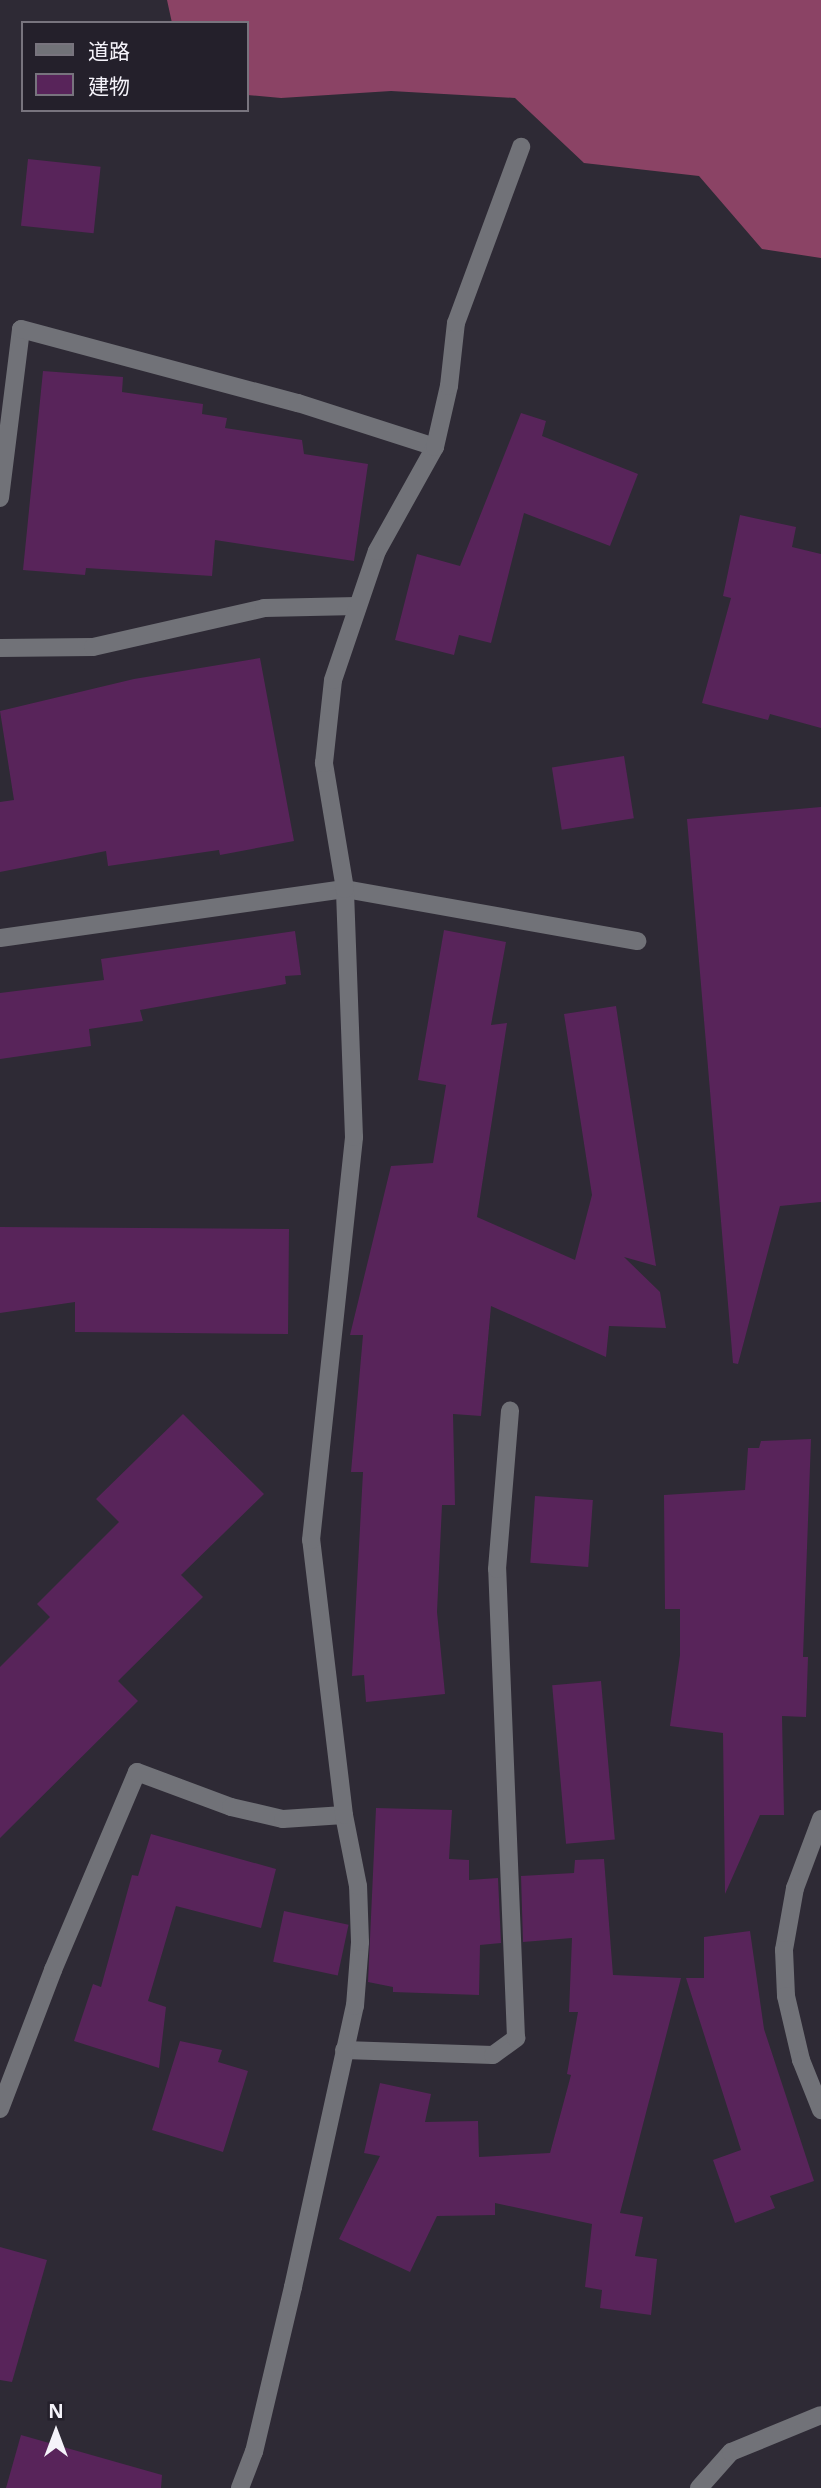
<!DOCTYPE html>
<html>
<head>
<meta charset="utf-8">
<style>
  body { margin:0 }
  #map { position:relative; width:821px; height:2488px; overflow:hidden; background:#2e2a35; font-family:"Open Sans","Noto Sans JP",sans-serif }
  div>[style] { position:absolute }
  .forest>* { inset:0; background:#8b4365 }
  .building>* { inset:0; background:#58245a; transform-origin:0 0 }
  .minor>* { height:18px; margin:-9px; padding:0 9px; transform-origin:9px; border-radius:9px; background:#717278 }
  span { translate:-50% -50%; white-space:nowrap; text-align:center; line-height:1.15; -webkit-text-stroke:5px #24202b; paint-order:stroke }
  .legend { position:absolute; left:21px; top:21px; width:228px; height:91px; box-sizing:border-box; background:#24202b; border:2px solid #78747e; margin:0; padding:9px 12px; list-style:none; font-size:21px; color:#f5f3fa }
  .legend li { display:flex; align-items:center; gap:14px; height:35px }
  .legend b { width:35px; border:2px solid #78747e }
  .north { position:absolute; left:21px; top:2397px; width:70px; height:70px; -webkit-text-stroke:5px #24202b; paint-order:stroke; rotate:0deg; font-size:19px; font-weight:700; line-height:28px; text-align:center; color:#f5f3fa }
  .north::after { content:''; display:block; margin:auto; width:24px; height:32px; background:#f5f3fa; clip-path:polygon(50% 0,100% 100%,50% 72%,0 100%) }
</style>
</head>
<body>
<div id="map">
  <div class="forest">
    <i style="clip-path:polygon(167px 0,821px 0,821px 258px,762px 249px,699px 176px,584px 163px,515px 98px,391px 91px,281px 98px,247px 95px,247px 23px,172px 23px)"></i>
  </div>
  <div class="building">
    <i style="left:28px;top:159px;width:73px;height:67px;rotate:6deg"></i>
    <i style="clip-path:polygon(43px 371px,123px 377px,122px 392px,203px 404px,202px 414px,227px 418px,225px 428px,302px 440px,304px 454px,368px 464px,354px 561px,215px 540px,212px 576px,86px 568px,85px 575px,23px 570px)"></i>
    <i style="clip-path:polygon(521px 413px,546px 421px,542px 436px,638px 474px,610px 546px,524px 513px,491px 643px,459px 635px,454px 655px,395px 640px,417px 554px,460px 566px)"></i>
    <i style="clip-path:polygon(740px 515px,796px 527px,792px 547px,821px 554px,821px 728px,770px 714px,768px 720px,702px 703px,731px 598px,723px 596px)"></i>
    <i style="clip-path:polygon(260px 658px,294px 841px,220px 855px,219px 850px,108px 866px,106px 851px,0 872px,0 802px,14px 800px,0 711px,134px 679px)"></i>
    <i style="left:624px;top:756px;width:63px;height:73px;rotate:81deg"></i>
    <i style="clip-path:polygon(821px 807px,821px 1202px,780px 1206px,738px 1364px,733px 1363px,687px 819px)"></i>
    <i style="clip-path:polygon(444px 930px,506px 942px,491px 1025px,507px 1023px,477px 1217px,575px 1260px,592px 1195px,564px 1014px,616px 1006px,656px 1266px,624px 1257px,660px 1292px,666px 1328px,609px 1326px,606px 1357px,491px 1306px,481px 1416px,453px 1414px,455px 1505px,442px 1505px,437px 1612px,445px 1694px,366px 1702px,364px 1675px,352px 1676px,363px 1472px,351px 1472px,363px 1335px,350px 1335px,391px 1166px,433px 1163px,446px 1085px,418px 1080px)"></i>
    <i style="clip-path:polygon(295px 931px,301px 975px,285px 976px,286px 984px,140px 1010px,143px 1021px,89px 1029px,91px 1046px,0 1059px,0 993px,104px 980px,101px 959px)"></i>
    <i style="clip-path:polygon(0 1227px,289px 1229px,288px 1334px,75px 1332px,75px 1302px,0 1313px)"></i>
    <i style="clip-path:polygon(183px 1414px,264px 1494px,181px 1575px,203px 1597px,118px 1681px,138px 1701px,0 1838px,0 1667px,50px 1617px,37px 1604px,119px 1522px,96px 1499px)"></i>
    <i style="clip-path:polygon(811px 1439px,803px 1657px,808px 1657px,806px 1717px,782px 1716px,784px 1815px,760px 1815px,725px 1894px,723px 1733px,670px 1726px,680px 1655px,680px 1609px,665px 1609px,664px 1495px,745px 1490px,748px 1448px,759px 1448px,761px 1441px)"></i>
    <i style="left:535px;top:1496px;width:58px;height:67px;rotate:4deg"></i>
    <i style="left:601px;top:1681px;width:159px;height:49px;rotate:85deg"></i>
    <i style="clip-path:polygon(376px 1808px,452px 1810px,449px 1859px,469px 1860px,469px 1880px,498px 1878px,501px 1943px,480px 1945px,479px 1995px,393px 1992px,393px 1987px,368px 1982px)"></i>
    <i style="clip-path:polygon(151px 1834px,276px 1869px,261px 1928px,176px 1906px,148px 2001px,166px 2007px,159px 2068px,74px 2041px,93px 1984px,101px 1987px,132px 1875px,138px 1876px)"></i>
    <i style="clip-path:polygon(604px 1859px,613px 1975px,681px 1978px,620px 2213px,643px 2217px,635px 2256px,657px 2259px,651px 2315px,600px 2308px,602px 2290px,585px 2287px,592px 2224px,495px 2203px,495px 2215px,437px 2216px,410px 2272px,339px 2239px,380px 2156px,364px 2153px,380px 2083px,431px 2094px,425px 2122px,478px 2121px,479px 2157px,550px 2153px,571px 2075px,567px 2074px,578px 2012px,569px 2012px,572px 1938px,523px 1942px,521px 1876px,574px 1873px,575px 1860px)"></i>
    <i style="left:284px;top:1911px;width:66px;height:52px;rotate:12deg"></i>
    <i style="clip-path:polygon(750px 1931px,764px 2029px,814px 2181px,770px 2196px,775px 2208px,735px 2223px,713px 2160px,741px 2150px,686px 1978px,704px 1978px,704px 1937px)"></i>
    <i style="clip-path:polygon(180px 2041px,222px 2050px,218px 2062px,248px 2071px,223px 2152px,152px 2130px)"></i>
    <i style="clip-path:polygon(0 2247px,47px 2260px,12px 2382px,0 2380px)"></i>
    <i style="clip-path:polygon(21px 2435px,162px 2475px,161px 2488px,6px 2488px)"></i>
  </div>
  <div class="minor">
    <i style="left:0;top:498px;width:170px;rotate:-82.9deg"></i>
    <i style="left:21px;top:329px;width:287px;rotate:15deg"></i>
    <i style="left:298px;top:403px;width:144px;rotate:17.8deg"></i>
    <i style="left:0;top:648px;width:93px;rotate:-0.6deg"></i>
    <i style="left:93px;top:647px;width:175px;rotate:-12.8deg"></i>
    <i style="left:264px;top:608px;width:93px;rotate:-1.2deg"></i>
    <i style="left:0;top:938px;width:348px;rotate:-8.1deg"></i>
    <i style="left:345px;top:889px;width:297px;rotate:10.1deg"></i>
    <i style="left:821px;top:1819px;width:74px;rotate:110.6deg"></i>
    <i style="left:795px;top:1888px;width:63px;rotate:100.1deg"></i>
    <i style="left:784px;top:1950px;width:46px;rotate:87.5deg"></i>
    <i style="left:786px;top:1996px;width:66px;rotate:76.8deg"></i>
    <i style="left:801px;top:2060px;width:54px;rotate:68.2deg"></i>
    <i style="left:344px;top:2050px;width:149px;rotate:1.9deg"></i>
    <i style="left:493px;top:2055px;width:29px;rotate:-36deg"></i>
    <i style="left:516px;top:2038px;width:469px;rotate:-92.3deg"></i>
    <i style="left:497px;top:1569px;width:159px;rotate:-85.3deg"></i>
    <i style="left:0;top:2109px;width:149px;rotate:-69.1deg"></i>
    <i style="left:53px;top:1970px;width:215px;rotate:-67deg"></i>
    <i style="left:137px;top:1772px;width:100px;rotate:20.4deg"></i>
    <i style="left:231px;top:1807px;width:53px;rotate:13deg"></i>
    <i style="left:283px;top:1819px;width:61px;rotate:-3.8deg"></i>
    <i style="left:240px;top:2488px;width:39px;rotate:-69deg"></i>
    <i style="left:254px;top:2452px;width:170px;rotate:-76.7deg"></i>
    <i style="left:293px;top:2287px;width:288px;rotate:-77.6deg"></i>
    <i style="left:355px;top:2006px;width:64px;rotate:-85.5deg"></i>
    <i style="left:360px;top:1942px;width:56px;rotate:-92deg"></i>
    <i style="left:358px;top:1886px;width:72px;rotate:-101.2deg"></i>
    <i style="left:344px;top:1815px;width:277px;rotate:-96.8deg"></i>
    <i style="left:311px;top:1540px;width:405px;rotate:-83.9deg"></i>
    <i style="left:354px;top:1137px;width:248px;rotate:-92.1deg"></i>
    <i style="left:345px;top:889px;width:128px;rotate:-99.5deg"></i>
    <i style="left:324px;top:763px;width:83px;rotate:-83.8deg"></i>
    <i style="left:333px;top:680px;width:136px;rotate:-71.2deg"></i>
    <i style="left:377px;top:551px;width:119px;rotate:-60.9deg"></i>
    <i style="left:435px;top:447px;width:63px;rotate:-77.1deg"></i>
    <i style="left:449px;top:386px;width:63px;rotate:-83.7deg"></i>
    <i style="left:456px;top:323px;width:188px;rotate:-69.7deg"></i>
    <i style="left:699px;top:2488px;width:48px;rotate:-48.4deg"></i>
    <i style="left:731px;top:2452px;width:97px;rotate:-22.3deg"></i>
  </div>
  <ul class="legend">
  <li><b style="height:9px;background:#717278"></b>道路</li>
  <li><b style="height:19px;background:#58245a"></b>建物</li>
  </ul>
  <div class="north">N</div>
</div>
</body>
</html>
